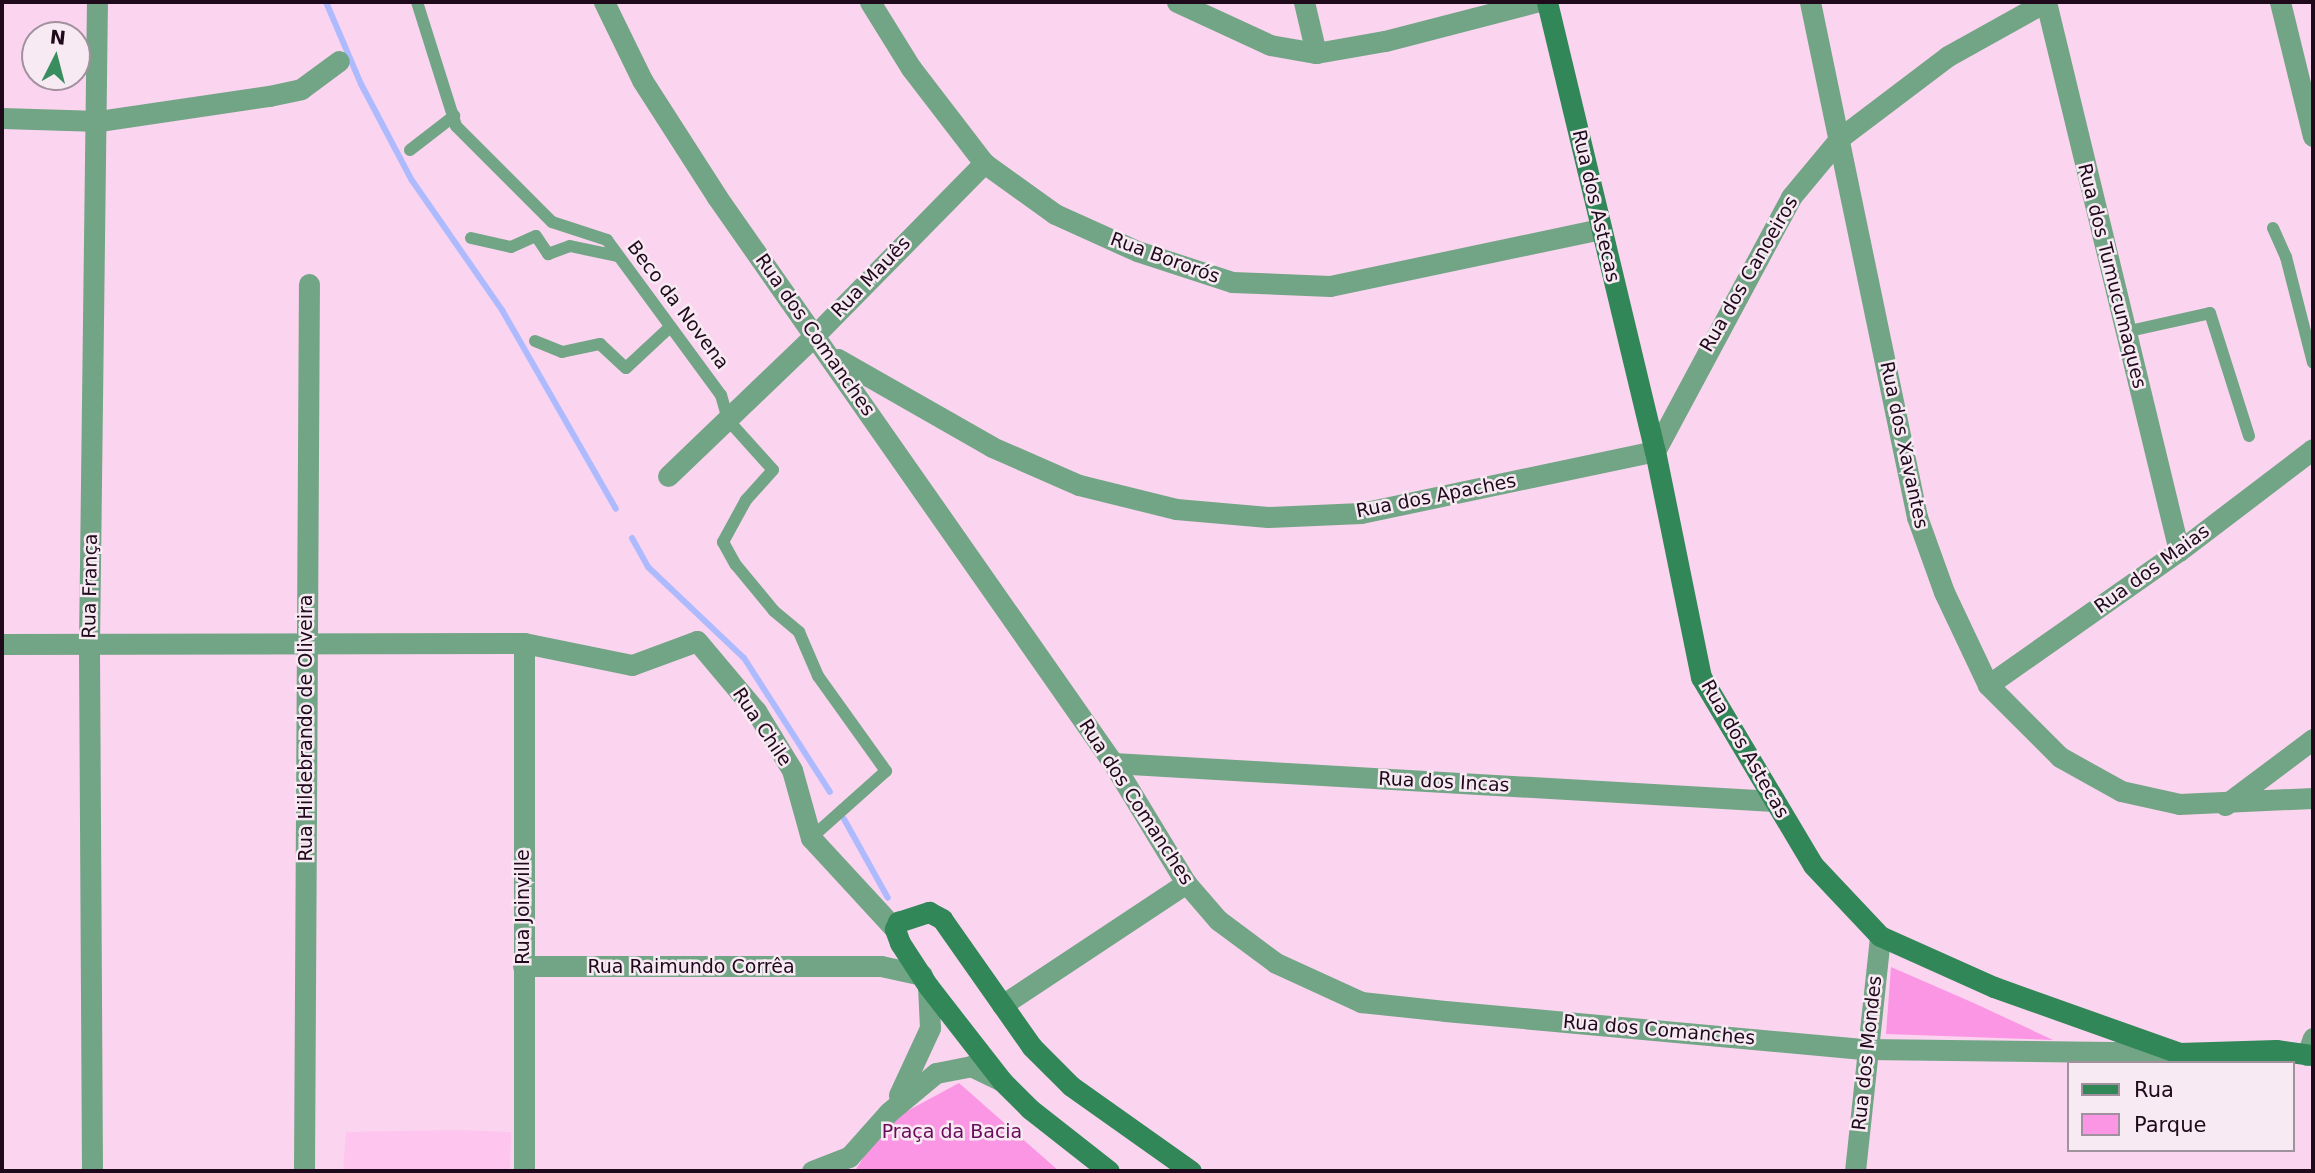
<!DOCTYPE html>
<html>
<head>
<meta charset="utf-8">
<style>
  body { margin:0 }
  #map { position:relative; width:2315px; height:1173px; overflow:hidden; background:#fbd4f0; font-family:"DejaVu Sans",sans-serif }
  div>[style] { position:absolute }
  .built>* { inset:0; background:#fec6ef }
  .green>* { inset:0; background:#fb96e4 }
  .stream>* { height:6px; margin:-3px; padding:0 3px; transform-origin:3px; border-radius:3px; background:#aebafe }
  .lane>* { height:12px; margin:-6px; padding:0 6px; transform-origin:6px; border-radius:6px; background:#72a585 }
  .street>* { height:21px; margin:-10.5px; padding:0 10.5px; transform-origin:10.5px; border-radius:10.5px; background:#72a585 }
  .secondary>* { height:21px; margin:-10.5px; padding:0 10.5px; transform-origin:10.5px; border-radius:10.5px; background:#318758 }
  span { translate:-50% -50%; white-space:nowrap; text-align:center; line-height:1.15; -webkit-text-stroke:5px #f7eaf3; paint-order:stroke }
  .street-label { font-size:19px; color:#1f0a1b }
  .park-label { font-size:19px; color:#6b0a5c }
  .frame { position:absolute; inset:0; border:4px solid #1f0a1b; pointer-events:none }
  .legend { position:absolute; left:2067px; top:1061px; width:228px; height:91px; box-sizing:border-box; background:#f7eaf3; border:2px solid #a1909d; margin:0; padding:9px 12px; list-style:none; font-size:21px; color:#1f0a1b }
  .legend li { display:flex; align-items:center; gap:14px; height:35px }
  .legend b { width:35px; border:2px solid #a1909d }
  .north { position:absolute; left:21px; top:21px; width:70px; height:70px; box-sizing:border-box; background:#f7eaf3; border:2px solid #a1909d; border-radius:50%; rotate:6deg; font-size:19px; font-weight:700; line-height:28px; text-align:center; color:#1f0a1b }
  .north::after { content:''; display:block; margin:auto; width:24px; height:32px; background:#3a8d5f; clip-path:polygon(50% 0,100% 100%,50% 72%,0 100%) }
</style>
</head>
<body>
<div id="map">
  <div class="built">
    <i style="clip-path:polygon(458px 1130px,511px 1132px,510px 1171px,343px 1171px,346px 1132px)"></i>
  </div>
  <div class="green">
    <i style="clip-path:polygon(1891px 967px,1976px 1004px,2053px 1040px,1886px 1034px)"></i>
    <i style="clip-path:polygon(959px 1083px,1059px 1171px,855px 1171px,885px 1123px)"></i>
  </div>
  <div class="stream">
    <i style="left:326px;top:2px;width:89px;rotate:66.9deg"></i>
    <i style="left:361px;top:84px;width:107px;rotate:62.2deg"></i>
    <i style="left:411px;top:179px;width:160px;rotate:55.2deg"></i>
    <i style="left:502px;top:310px;width:229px;rotate:60.2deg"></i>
    <i style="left:632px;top:538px;width:33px;rotate:61deg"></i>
    <i style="left:648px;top:567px;width:132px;rotate:43.5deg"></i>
    <i style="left:744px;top:658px;width:159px;rotate:57.3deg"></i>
    <i style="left:844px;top:819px;width:90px;rotate:60.9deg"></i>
  </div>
  <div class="lane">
    <i style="left:417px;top:2px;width:130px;rotate:72.5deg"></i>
    <i style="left:456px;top:126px;width:136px;rotate:45deg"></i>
    <i style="left:552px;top:222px;width:58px;rotate:18.1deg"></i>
    <i style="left:607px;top:240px;width:192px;rotate:53.7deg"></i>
    <i style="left:721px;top:395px;width:26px;rotate:74deg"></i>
    <i style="left:728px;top:420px;width:67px;rotate:48deg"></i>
    <i style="left:773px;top:470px;width:40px;rotate:132deg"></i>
    <i style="left:746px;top:500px;width:48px;rotate:118.7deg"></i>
    <i style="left:723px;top:542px;width:26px;rotate:61deg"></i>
    <i style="left:736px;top:565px;width:60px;rotate:50.4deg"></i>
    <i style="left:774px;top:611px;width:33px;rotate:40deg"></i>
    <i style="left:799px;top:632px;width:48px;rotate:66.6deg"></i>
    <i style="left:818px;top:676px;width:117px;rotate:54.4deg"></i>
    <i style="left:886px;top:771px;width:101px;rotate:138.2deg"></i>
    <i style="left:410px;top:150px;width:56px;rotate:-37.7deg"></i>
    <i style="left:2273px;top:228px;width:32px;rotate:66deg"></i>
    <i style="left:2286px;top:257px;width:109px;rotate:75.7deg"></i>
    <i style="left:471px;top:238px;width:41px;rotate:12.7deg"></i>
    <i style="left:511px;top:247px;width:27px;rotate:-24deg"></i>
    <i style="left:536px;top:236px;width:22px;rotate:56deg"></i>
    <i style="left:548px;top:254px;width:23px;rotate:-20deg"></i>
    <i style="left:570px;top:246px;width:48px;rotate:12deg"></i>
    <i style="left:2125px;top:332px;width:87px;rotate:-12.6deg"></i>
    <i style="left:2210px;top:313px;width:129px;rotate:72.4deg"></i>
    <i style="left:535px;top:341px;width:29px;rotate:22deg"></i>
    <i style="left:562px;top:352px;width:39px;rotate:-12deg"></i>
    <i style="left:600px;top:344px;width:35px;rotate:43deg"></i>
    <i style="left:626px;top:368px;width:60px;rotate:-43deg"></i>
  </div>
  <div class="street">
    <i style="left:604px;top:2px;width:87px;rotate:64deg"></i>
    <i style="left:642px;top:80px;width:139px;rotate:57.3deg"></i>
    <i style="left:717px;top:197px;width:691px;rotate:55.02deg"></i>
    <i style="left:1113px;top:763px;width:140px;rotate:58.7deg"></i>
    <i style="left:1186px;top:883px;width:49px;rotate:49.1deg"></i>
    <i style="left:1218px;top:920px;width:72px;rotate:36.6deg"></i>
    <i style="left:1276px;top:963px;width:94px;rotate:24.6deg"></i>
    <i style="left:1361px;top:1002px;width:84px;rotate:6.1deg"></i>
    <i style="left:1445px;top:1011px;width:422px;rotate:5.2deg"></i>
    <i style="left:1865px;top:1049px;width:309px;rotate:0.7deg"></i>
    <i style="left:870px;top:2px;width:78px;rotate:58.2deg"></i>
    <i style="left:911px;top:68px;width:120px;rotate:52.5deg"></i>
    <i style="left:984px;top:163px;width:87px;rotate:35.7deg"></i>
    <i style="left:1055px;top:214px;width:90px;rotate:24.3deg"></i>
    <i style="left:1137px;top:251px;width:100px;rotate:18.1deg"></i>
    <i style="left:1232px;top:282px;width:98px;rotate:2.3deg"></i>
    <i style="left:1330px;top:286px;width:277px;rotate:-11.9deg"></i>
    <i style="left:1177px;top:2px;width:102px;rotate:24.8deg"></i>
    <i style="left:1270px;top:45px;width:47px;rotate:9.9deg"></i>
    <i style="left:1316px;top:53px;width:70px;rotate:-9.9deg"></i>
    <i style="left:1385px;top:41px;width:156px;rotate:-14.5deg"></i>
    <i style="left:1304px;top:2px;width:52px;rotate:76.8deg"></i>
    <i style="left:1810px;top:2px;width:526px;rotate:78.26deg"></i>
    <i style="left:1917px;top:517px;width:80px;rotate:70.2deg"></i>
    <i style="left:1944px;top:592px;width:103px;rotate:64.7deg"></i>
    <i style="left:1988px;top:685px;width:102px;rotate:45deg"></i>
    <i style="left:2060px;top:757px;width:70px;rotate:29.1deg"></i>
    <i style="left:2121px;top:791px;width:59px;rotate:12.6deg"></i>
    <i style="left:2179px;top:804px;width:134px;rotate:-2.6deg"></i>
    <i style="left:2046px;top:2px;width:565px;rotate:76.38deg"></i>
    <i style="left:2280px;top:2px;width:138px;rotate:76.2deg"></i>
    <i style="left:2px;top:118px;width:97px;rotate:1.8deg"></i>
    <i style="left:99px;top:121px;width:172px;rotate:-8.4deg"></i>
    <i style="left:269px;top:96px;width:33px;rotate:-12deg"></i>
    <i style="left:301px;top:89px;width:47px;rotate:-36.4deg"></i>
    <i style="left:838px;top:359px;width:177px;rotate:29.7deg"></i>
    <i style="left:992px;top:447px;width:95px;rotate:23.6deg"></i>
    <i style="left:1079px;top:485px;width:100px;rotate:13.9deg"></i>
    <i style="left:1176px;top:509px;width:92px;rotate:5deg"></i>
    <i style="left:1268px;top:517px;width:93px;rotate:-2.5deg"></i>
    <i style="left:1361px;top:513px;width:300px;rotate:-11.9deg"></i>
    <i style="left:1655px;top:451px;width:288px;rotate:-61.8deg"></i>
    <i style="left:1791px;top:197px;width:78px;rotate:-50.2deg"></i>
    <i style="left:1841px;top:137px;width:134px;rotate:-37.1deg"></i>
    <i style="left:1948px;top:56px;width:111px;rotate:-29.1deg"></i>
    <i style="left:668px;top:476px;width:205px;rotate:-43.8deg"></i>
    <i style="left:816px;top:334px;width:240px;rotate:-45.5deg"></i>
    <i style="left:524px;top:643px;width:528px;rotate:90deg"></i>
    <i style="left:2px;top:644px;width:522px;rotate:-0.11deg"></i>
    <i style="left:524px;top:643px;width:110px;rotate:11.5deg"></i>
    <i style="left:632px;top:665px;width:69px;rotate:-20.3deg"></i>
    <i style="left:697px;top:641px;width:92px;rotate:49.9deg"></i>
    <i style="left:756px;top:711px;width:69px;rotate:58.6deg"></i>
    <i style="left:792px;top:770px;width:71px;rotate:74.4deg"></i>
    <i style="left:811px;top:838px;width:124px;rotate:47.3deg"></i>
    <i style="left:1988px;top:685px;width:233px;rotate:-35.1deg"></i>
    <i style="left:2179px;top:551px;width:168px;rotate:-37.3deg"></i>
    <i style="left:1113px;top:763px;width:662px;rotate:3.29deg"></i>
    <i style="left:2225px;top:805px;width:110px;rotate:-36.9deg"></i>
    <i style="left:523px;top:966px;width:358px"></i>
    <i style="left:881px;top:966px;width:42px;rotate:12.4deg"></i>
    <i style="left:1002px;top:1005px;width:221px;rotate:-33.5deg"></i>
    <i style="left:2307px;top:1055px;width:18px;rotate:-71deg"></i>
    <i style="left:899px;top:1095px;width:74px;rotate:-65.2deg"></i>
    <i style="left:930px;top:1028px;width:42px;rotate:-92.7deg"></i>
    <i style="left:92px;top:1171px;width:527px;rotate:-90.33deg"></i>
    <i style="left:89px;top:644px;width:642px;rotate:-89.29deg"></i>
    <i style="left:304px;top:1171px;width:887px;rotate:-89.68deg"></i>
    <i style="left:812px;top:1171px;width:40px;rotate:-21deg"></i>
    <i style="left:849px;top:1157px;width:60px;rotate:-48.4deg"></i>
    <i style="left:889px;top:1112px;width:61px;rotate:-39.7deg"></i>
    <i style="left:936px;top:1073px;width:36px;rotate:-11deg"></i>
    <i style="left:971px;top:1066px;width:34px;rotate:26deg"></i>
    <i style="left:1855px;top:1171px;width:236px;rotate:-83.9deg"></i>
  </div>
  <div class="secondary">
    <i style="left:1547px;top:2px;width:462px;rotate:76.5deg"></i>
    <i style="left:1655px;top:451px;width:231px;rotate:78.5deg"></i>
    <i style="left:1701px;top:677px;width:219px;rotate:59.2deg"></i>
    <i style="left:1813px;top:865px;width:98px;rotate:46.7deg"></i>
    <i style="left:1880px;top:936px;width:125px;rotate:24.1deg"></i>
    <i style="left:1994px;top:987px;width:196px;rotate:19.6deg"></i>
    <i style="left:2179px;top:1053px;width:97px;rotate:-1.8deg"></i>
    <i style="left:2276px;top:1050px;width:37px;rotate:8deg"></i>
    <i style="left:1109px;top:1171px;width:100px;rotate:-141.9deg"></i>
    <i style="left:1030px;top:1109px;width:40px;rotate:-135deg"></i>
    <i style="left:1002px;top:1081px;width:120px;rotate:-127.9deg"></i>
    <i style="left:928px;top:986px;width:51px;rotate:-123.1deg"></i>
    <i style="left:900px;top:943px;width:15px;rotate:-110deg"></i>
    <i style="left:895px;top:929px;width:8px;rotate:-67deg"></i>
    <i style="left:898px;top:922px;width:33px;rotate:-18deg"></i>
    <i style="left:929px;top:912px;width:15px;rotate:28deg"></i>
    <i style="left:942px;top:919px;width:156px;rotate:54.9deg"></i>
    <i style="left:1032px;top:1047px;width:55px;rotate:45deg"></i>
    <i style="left:1071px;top:1086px;width:147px;rotate:35.3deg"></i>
  </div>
  <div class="street-label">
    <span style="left:1596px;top:206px;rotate:77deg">Rua dos Astecas</span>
    <span style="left:1165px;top:258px;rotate:20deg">Rua Bororós</span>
    <span style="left:1749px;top:274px;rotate:-60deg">Rua dos Canoeiros</span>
    <span style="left:2112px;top:276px;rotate:76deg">Rua dos Tumucumaques</span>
    <span style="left:871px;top:277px;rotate:-46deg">Rua Mauês</span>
    <span style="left:678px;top:305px;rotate:53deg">Beco da Novena</span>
    <span style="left:815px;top:335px;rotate:55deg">Rua dos Comanches</span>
    <span style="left:1904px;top:445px;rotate:78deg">Rua dos Xavantes</span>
    <span style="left:1436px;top:496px;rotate:-11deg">Rua dos Apaches</span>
    <span style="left:2152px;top:569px;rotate:-36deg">Rua dos Maias</span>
    <span style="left:90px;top:586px;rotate:-89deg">Rua França</span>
    <span style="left:762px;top:727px;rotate:56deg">Rua Chile</span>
    <span style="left:306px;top:728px;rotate:-90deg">Rua Hildebrando de Oliveira</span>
    <span style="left:1745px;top:749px;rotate:60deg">Rua dos Astecas</span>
    <span style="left:1444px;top:782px;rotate:3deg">Rua dos Incas</span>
    <span style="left:1136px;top:802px;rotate:57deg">Rua dos Comanches</span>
    <span style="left:523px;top:907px;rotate:-90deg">Rua Joinville</span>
    <span style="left:691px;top:967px">Rua Raimundo Corrêa</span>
    <span style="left:1659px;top:1030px;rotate:5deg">Rua dos Comanches</span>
    <span style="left:1867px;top:1053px;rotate:-84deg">Rua dos Mondes</span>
  </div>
  <div class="park-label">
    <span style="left:952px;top:1132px">Praça da Bacia</span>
  </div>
  <div class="frame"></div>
  <ul class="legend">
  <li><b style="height:9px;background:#318758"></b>Rua</li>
  <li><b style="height:19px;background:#fb96e4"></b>Parque</li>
  </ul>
  <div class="north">N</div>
</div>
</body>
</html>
